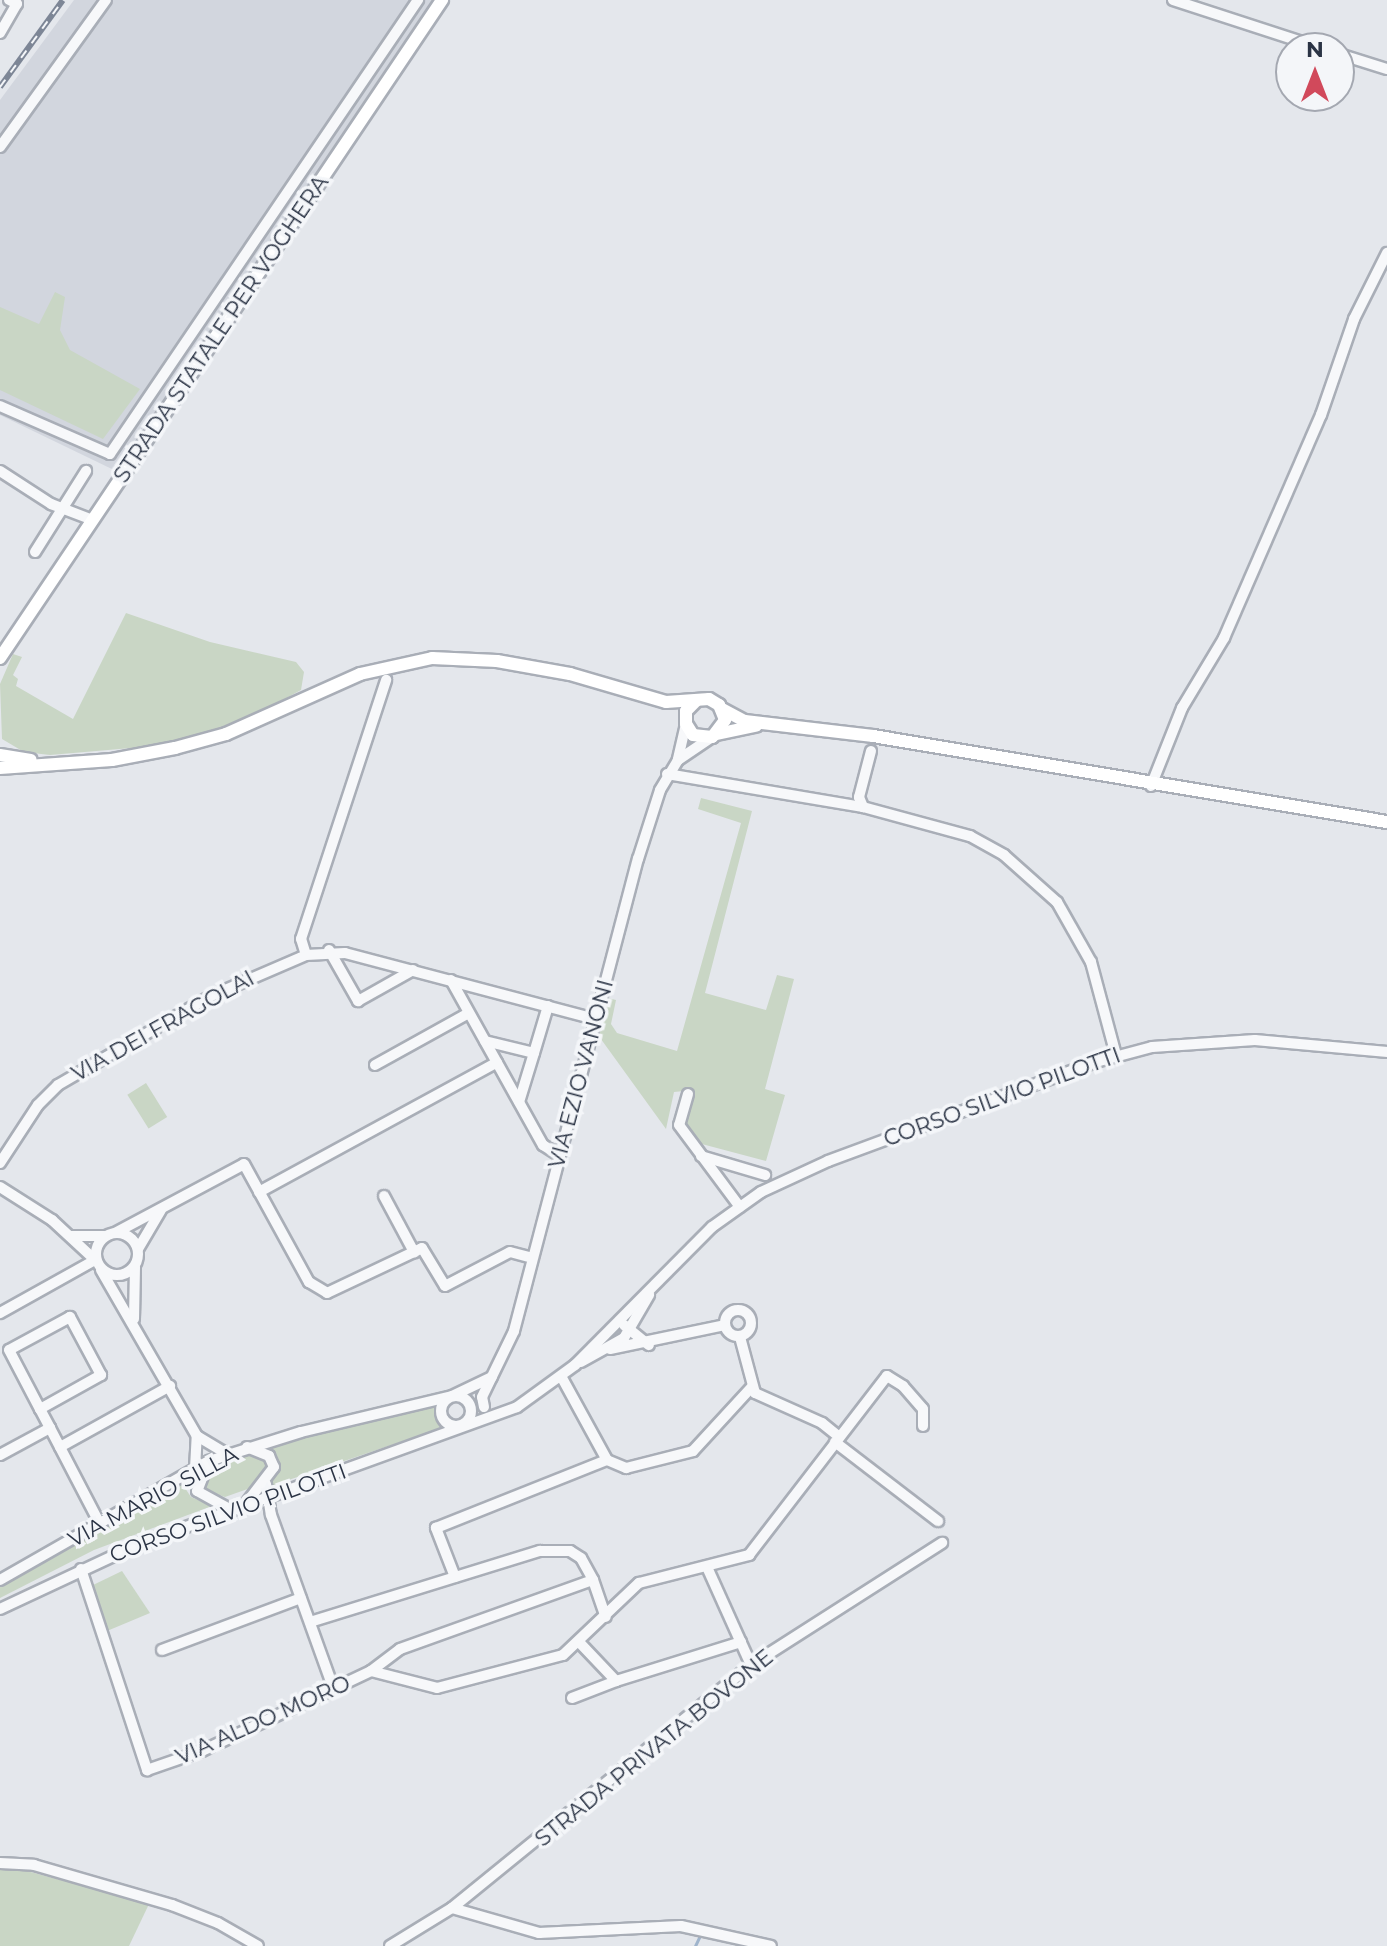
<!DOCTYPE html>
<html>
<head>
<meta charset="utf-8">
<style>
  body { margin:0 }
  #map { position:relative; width:1387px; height:1946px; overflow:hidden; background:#e4e7ec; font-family:Montserrat,sans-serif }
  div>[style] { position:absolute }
  .built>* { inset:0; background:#d2d6de }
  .green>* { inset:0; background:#c9d6c5; transform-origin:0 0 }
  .stream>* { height:3px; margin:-1.5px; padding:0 1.5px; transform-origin:1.5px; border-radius:1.5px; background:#9fb4cc }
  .roads { filter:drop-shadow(2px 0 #a9aeb7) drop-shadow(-2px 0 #a9aeb7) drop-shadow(0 2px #a9aeb7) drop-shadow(0 -2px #a9aeb7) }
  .minor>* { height:10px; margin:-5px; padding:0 5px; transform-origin:5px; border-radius:5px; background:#f7f8fa }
  .minor>.ring { margin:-5px; padding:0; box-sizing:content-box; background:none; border:10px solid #f7f8fa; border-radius:50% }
  .major>* { height:12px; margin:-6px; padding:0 6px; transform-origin:6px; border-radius:6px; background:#fff }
  .rail>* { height:6px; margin-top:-3px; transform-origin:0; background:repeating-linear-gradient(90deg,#f4f6f9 0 9px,#7d8696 0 18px); box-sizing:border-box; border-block:2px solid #7d8696 }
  span { translate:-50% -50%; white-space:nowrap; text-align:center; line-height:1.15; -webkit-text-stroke:7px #f4f6f9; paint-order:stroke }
  .street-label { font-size:22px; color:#2b3445 }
  .north { position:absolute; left:1275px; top:32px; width:80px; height:80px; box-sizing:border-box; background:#f4f6f9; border:2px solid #a4a8b1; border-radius:50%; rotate:0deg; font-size:22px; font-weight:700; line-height:32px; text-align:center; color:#2b3445 }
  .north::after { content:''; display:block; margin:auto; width:28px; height:36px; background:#d1495b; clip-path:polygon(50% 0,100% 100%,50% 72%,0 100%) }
</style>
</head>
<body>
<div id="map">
  <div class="built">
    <i style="clip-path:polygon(74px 0,432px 0,116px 471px,0 415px,0 100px)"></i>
  </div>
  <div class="green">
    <i style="clip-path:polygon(55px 292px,65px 297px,60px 330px,70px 350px,140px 389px,103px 439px,0 390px,0 307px,39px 324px)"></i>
    <i style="clip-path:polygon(126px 613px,210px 642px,296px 662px,304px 672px,301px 690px,248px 719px,166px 745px,50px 755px,24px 752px,2px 739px,0 684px,13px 654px,22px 657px,13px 675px,18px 679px,16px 686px,73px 719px)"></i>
    <i style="clip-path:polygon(701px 798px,752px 811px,705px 993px,766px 1010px,777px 975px,794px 979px,765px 1089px,785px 1095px,766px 1161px,698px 1143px,686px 1127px,694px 1090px,674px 1092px,666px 1129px,598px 1035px,608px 998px,616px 1000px,611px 1024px,617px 1033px,677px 1051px,741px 823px,698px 809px)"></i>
    <i style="left:146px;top:1083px;width:40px;height:22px;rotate:58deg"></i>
    <i style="clip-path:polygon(440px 1401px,439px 1417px,447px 1426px,271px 1486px,278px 1461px,264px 1446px)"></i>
    <i style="clip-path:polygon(246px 1453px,264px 1456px,269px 1466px,256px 1486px,225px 1497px,203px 1489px,220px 1462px)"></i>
    <i style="clip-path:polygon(181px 1482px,191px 1497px,212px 1506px,94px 1550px,0 1598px,0 1586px)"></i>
    <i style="clip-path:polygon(122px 1571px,150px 1613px,107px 1631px,91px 1586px)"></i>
    <i style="clip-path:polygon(0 1869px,27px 1871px,149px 1904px,129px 1946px,0 1946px)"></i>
  </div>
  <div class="stream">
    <i style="left:695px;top:1946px;width:14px;rotate:-65deg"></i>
  </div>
  <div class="roads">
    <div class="minor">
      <i style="left:1173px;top:0;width:156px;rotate:18deg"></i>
      <i style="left:0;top:33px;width:34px;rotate:-60deg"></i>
      <i style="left:17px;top:4px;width:9px;rotate:-153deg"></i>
      <i style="left:1339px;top:54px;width:50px;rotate:17.4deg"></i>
      <i style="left:0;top:147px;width:181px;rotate:-54.2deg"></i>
      <i style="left:0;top:406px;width:120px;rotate:23.6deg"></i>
      <i style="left:110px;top:454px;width:549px;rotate:-55.85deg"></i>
      <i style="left:0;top:471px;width:61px;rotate:32.9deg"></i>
      <i style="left:51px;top:504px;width:45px;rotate:20.9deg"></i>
      <i style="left:35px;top:552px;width:96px;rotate:-57.8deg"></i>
      <i style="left:686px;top:724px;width:37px;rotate:103deg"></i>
      <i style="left:678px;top:760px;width:41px;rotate:-34.1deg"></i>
      <i style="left:871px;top:751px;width:48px;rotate:104.6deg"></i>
      <i style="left:859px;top:797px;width:11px;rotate:68deg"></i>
      <i style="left:863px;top:807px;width:111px;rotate:15.2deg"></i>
      <i style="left:970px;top:836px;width:39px;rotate:29deg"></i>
      <i style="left:1004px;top:855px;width:71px;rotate:41.6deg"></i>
      <i style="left:1057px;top:902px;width:69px;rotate:60.5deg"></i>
      <i style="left:1091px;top:962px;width:96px;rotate:75deg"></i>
      <i style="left:667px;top:774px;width:199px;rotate:9.6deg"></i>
      <i style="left:1151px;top:786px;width:84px;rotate:-68.3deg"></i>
      <i style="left:1182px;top:708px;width:82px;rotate:-59deg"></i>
      <i style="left:1224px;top:638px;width:243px;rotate:-66.5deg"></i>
      <i style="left:1321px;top:415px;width:102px;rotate:-71deg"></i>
      <i style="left:1354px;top:319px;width:74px;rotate:-63.4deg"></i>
      <i style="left:329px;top:950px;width:59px;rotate:60.4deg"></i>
      <i style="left:358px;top:1001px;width:63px;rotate:-29.4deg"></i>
      <i style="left:306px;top:955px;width:17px;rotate:-107deg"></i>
      <i style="left:301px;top:939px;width:273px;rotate:-71.8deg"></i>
      <i style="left:451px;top:980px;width:189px;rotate:60.9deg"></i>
      <i style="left:543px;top:1145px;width:20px;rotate:33deg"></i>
      <i style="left:485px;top:1041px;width:50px;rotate:13.8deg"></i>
      <i style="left:534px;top:1053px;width:51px;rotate:107deg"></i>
      <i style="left:534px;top:1053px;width:49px;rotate:-73.4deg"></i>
      <i style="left:375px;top:1065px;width:107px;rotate:-29deg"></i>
      <i style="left:688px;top:1094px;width:32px;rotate:106deg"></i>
      <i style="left:679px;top:1125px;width:102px;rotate:53.4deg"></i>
      <i style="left:701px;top:1156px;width:67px;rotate:16.5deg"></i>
      <i style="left:0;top:1163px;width:69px;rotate:-56.8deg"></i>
      <i style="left:38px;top:1105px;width:28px;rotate:-45deg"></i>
      <i style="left:58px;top:1085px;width:177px;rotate:-30.2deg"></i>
      <i style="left:211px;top:996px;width:103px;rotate:-23.3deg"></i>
      <i style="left:306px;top:955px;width:39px;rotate:-3deg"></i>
      <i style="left:345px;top:953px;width:259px;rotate:14.8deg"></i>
      <i style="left:0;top:1187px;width:62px;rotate:32.4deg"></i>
      <i style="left:52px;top:1220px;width:59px;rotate:42.9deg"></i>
      <i style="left:95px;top:1260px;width:109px;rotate:150.8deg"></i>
      <i style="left:259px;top:1192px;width:271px;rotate:-28.6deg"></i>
      <i style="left:384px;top:1196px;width:64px;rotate:61.8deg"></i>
      <i class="ring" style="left:96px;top:1233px;width:32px;height:32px"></i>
      <i style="left:115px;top:1233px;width:146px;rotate:-28.1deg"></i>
      <i style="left:244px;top:1164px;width:135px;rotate:61.2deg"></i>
      <i style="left:309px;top:1282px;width:21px;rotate:31deg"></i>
      <i style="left:327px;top:1293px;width:105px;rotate:-25.3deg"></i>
      <i style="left:422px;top:1248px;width:44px;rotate:58.8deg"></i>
      <i style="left:445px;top:1286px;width:73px;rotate:-27.6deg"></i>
      <i style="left:510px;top:1252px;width:23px;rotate:15deg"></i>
      <i style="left:71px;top:1236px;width:33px"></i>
      <i style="left:138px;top:1249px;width:45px;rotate:-59.5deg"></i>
      <i style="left:101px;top:1270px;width:192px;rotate:60deg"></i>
      <i style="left:197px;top:1436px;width:35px;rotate:31deg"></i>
      <i class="ring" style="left:725px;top:1310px;width:16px;height:16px"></i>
      <i style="left:134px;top:1319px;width:52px;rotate:-88.9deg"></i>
      <i style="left:624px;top:1325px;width:32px;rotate:39deg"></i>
      <i style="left:740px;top:1337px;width:58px;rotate:75deg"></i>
      <i style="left:755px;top:1393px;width:73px;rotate:24.1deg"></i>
      <i style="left:822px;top:1423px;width:21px;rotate:39deg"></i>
      <i style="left:610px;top:1349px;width:117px;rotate:-11.8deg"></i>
      <i style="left:581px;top:1362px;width:49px;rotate:-29.2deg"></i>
      <i style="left:624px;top:1338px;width:50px;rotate:-59.8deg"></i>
      <i class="ring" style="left:441px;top:1396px;width:20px;height:20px"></i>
      <i style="left:484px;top:1407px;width:10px;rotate:-101deg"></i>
      <i style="left:482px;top:1397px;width:73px;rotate:-64.1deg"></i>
      <i style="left:514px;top:1331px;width:488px;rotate:-75.3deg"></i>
      <i style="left:638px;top:859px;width:72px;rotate:-72.3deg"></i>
      <i style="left:660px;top:790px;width:35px;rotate:-59deg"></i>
      <i style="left:40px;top:1409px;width:70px;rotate:-29.1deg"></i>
      <i style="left:101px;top:1375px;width:66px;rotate:-118.1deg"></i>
      <i style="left:70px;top:1317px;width:69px;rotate:151.6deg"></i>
      <i style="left:9px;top:1350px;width:67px;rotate:62.3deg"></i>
      <i style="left:40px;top:1409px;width:21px;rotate:62deg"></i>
      <i style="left:50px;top:1428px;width:106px;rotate:62.5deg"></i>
      <i style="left:835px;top:1442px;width:130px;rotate:37.5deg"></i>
      <i style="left:60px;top:1447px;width:126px;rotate:-29deg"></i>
      <i style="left:247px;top:1447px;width:24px;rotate:22deg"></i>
      <i style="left:269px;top:1456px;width:12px;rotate:66deg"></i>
      <i style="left:274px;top:1467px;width:43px;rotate:127.4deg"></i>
      <i style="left:0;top:1455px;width:57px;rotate:-28.4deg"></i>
      <i style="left:607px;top:1460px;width:21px;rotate:23deg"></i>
      <i style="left:626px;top:1468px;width:69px;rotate:-14.2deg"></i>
      <i style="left:693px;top:1451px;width:86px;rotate:-47.4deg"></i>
      <i style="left:208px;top:1463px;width:30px;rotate:111deg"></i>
      <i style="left:197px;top:1491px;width:39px;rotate:29deg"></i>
      <i style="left:195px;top:1469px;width:33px;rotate:-87deg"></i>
      <i style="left:266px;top:1484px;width:31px;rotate:81deg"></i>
      <i style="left:271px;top:1515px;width:183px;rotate:70.2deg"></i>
      <i style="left:707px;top:1567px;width:107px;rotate:65.8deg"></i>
      <i style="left:81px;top:1569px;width:212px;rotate:71.8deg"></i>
      <i style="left:147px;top:1770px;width:58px;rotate:-19.1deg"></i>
      <i style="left:202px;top:1751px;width:187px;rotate:-25.3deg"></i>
      <i style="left:371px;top:1671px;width:68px;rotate:14.4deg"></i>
      <i style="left:437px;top:1688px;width:130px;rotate:-14.7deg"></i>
      <i style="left:563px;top:1655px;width:105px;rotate:-43.5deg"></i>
      <i style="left:639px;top:1583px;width:114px;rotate:-14.3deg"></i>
      <i style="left:749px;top:1555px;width:226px;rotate:-52.4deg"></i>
      <i style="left:887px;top:1376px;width:19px;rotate:32deg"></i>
      <i style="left:903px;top:1386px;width:30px;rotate:49deg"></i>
      <i style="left:923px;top:1409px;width:17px;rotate:90deg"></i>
      <i style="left:455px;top:1577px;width:53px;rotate:-111.2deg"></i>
      <i style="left:436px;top:1528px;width:184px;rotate:-21.7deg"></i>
      <i style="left:607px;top:1460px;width:96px;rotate:-118.7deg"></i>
      <i style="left:0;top:1580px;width:241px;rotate:-29.7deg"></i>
      <i style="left:209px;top:1461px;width:96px;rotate:-17.5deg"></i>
      <i style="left:301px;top:1432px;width:155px;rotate:-13.4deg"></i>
      <i style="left:452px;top:1396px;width:44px;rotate:-25.4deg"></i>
      <i style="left:0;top:1609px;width:153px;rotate:-25.1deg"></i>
      <i style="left:139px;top:1544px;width:402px;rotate:-19.9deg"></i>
      <i style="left:517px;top:1407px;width:72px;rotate:-35.9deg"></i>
      <i style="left:575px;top:1365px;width:194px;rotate:-45.2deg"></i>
      <i style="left:712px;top:1227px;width:60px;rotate:-35.5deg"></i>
      <i style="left:761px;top:1192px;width:74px;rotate:-24.8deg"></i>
      <i style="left:828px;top:1161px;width:286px;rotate:-20.3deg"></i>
      <i style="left:1096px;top:1062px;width:58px;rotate:-15deg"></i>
      <i style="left:1152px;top:1047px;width:103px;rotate:-3.9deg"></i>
      <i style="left:1255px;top:1040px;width:133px;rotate:5.2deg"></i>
      <i style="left:310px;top:1622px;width:241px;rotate:-17.2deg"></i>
      <i style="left:540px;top:1551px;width:30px"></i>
      <i style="left:570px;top:1551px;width:13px;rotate:32deg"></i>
      <i style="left:581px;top:1558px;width:25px;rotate:61deg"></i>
      <i style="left:579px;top:1642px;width:54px;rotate:46.5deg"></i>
      <i style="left:616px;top:1681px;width:131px;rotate:-17.3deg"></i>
      <i style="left:162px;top:1650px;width:148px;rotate:-20.5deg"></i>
      <i style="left:371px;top:1671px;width:36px;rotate:-37deg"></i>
      <i style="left:400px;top:1649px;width:205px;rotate:-19.7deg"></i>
      <i style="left:593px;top:1580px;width:39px;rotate:71deg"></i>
      <i style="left:572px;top:1698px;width:47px;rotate:-21.1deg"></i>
      <i style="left:0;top:1863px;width:34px;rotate:3deg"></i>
      <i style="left:34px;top:1865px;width:144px;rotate:16.2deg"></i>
      <i style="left:172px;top:1905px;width:49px;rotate:21.4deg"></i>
      <i style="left:218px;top:1923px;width:46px;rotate:29.9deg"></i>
      <i style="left:452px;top:1908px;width:385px;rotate:-39.1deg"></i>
      <i style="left:751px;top:1665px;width:227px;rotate:-32.6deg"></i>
      <i style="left:390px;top:1946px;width:73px;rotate:-31.5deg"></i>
      <i style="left:452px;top:1908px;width:91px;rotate:16deg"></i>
      <i style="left:539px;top:1933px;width:142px;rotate:-2.8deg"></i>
      <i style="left:681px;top:1926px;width:92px;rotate:12.5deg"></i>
    </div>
    <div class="major">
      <i style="left:0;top:658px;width:793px;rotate:-56.11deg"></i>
      <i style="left:722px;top:709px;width:26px;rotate:28deg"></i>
      <i style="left:745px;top:721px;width:129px;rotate:6.7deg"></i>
      <i style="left:873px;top:736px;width:521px;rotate:9.5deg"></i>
      <i style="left:717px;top:734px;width:40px;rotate:-12deg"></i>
      <i style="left:0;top:755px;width:31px;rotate:9deg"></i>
      <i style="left:0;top:768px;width:112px;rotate:-4.1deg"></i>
      <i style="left:112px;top:760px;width:64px;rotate:-10.8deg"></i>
      <i style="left:175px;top:748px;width:53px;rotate:-15.4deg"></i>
      <i style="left:226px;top:734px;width:147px;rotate:-24.1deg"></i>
      <i style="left:360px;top:674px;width:74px;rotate:-12.5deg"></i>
      <i style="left:432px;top:658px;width:65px;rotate:2.6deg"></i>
      <i style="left:497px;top:661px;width:74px;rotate:10.1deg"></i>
      <i style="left:570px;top:674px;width:100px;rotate:16.3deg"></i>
      <i style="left:666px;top:702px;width:43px;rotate:-4deg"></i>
      <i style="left:709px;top:699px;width:12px;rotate:31deg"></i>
      <i style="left:719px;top:705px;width:16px;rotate:68deg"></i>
      <i style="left:725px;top:720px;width:21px;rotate:127deg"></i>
      <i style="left:712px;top:737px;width:19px;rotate:-174deg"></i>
      <i style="left:693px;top:735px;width:13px;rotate:-122deg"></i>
      <i style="left:686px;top:724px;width:13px;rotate:-90deg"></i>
      <i style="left:686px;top:711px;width:14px;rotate:-45deg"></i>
    </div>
  </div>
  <div class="rail">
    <i style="left:0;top:87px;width:107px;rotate:-54.1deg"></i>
  </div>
  <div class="street-label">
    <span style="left:221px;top:329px;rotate:-56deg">STRADA STATALE PER VOGHERA</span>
    <span style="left:163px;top:1026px;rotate:-29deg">VIA DEI FRAGOLAI</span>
    <span style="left:581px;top:1074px;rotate:-75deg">VIA EZIO VANONI</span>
    <span style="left:1002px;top:1097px;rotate:-20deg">CORSO SILVIO PILOTTI</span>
    <span style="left:153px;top:1497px;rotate:-28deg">VIA MARIO SILLA</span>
    <span style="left:228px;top:1513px;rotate:-20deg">CORSO SILVIO PILOTTI</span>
    <span style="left:263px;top:1720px;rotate:-24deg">VIA ALDO MORO</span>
    <span style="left:654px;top:1748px;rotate:-39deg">STRADA PRIVATA BOVONE</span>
  </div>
  <div class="north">N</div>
</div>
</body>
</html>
